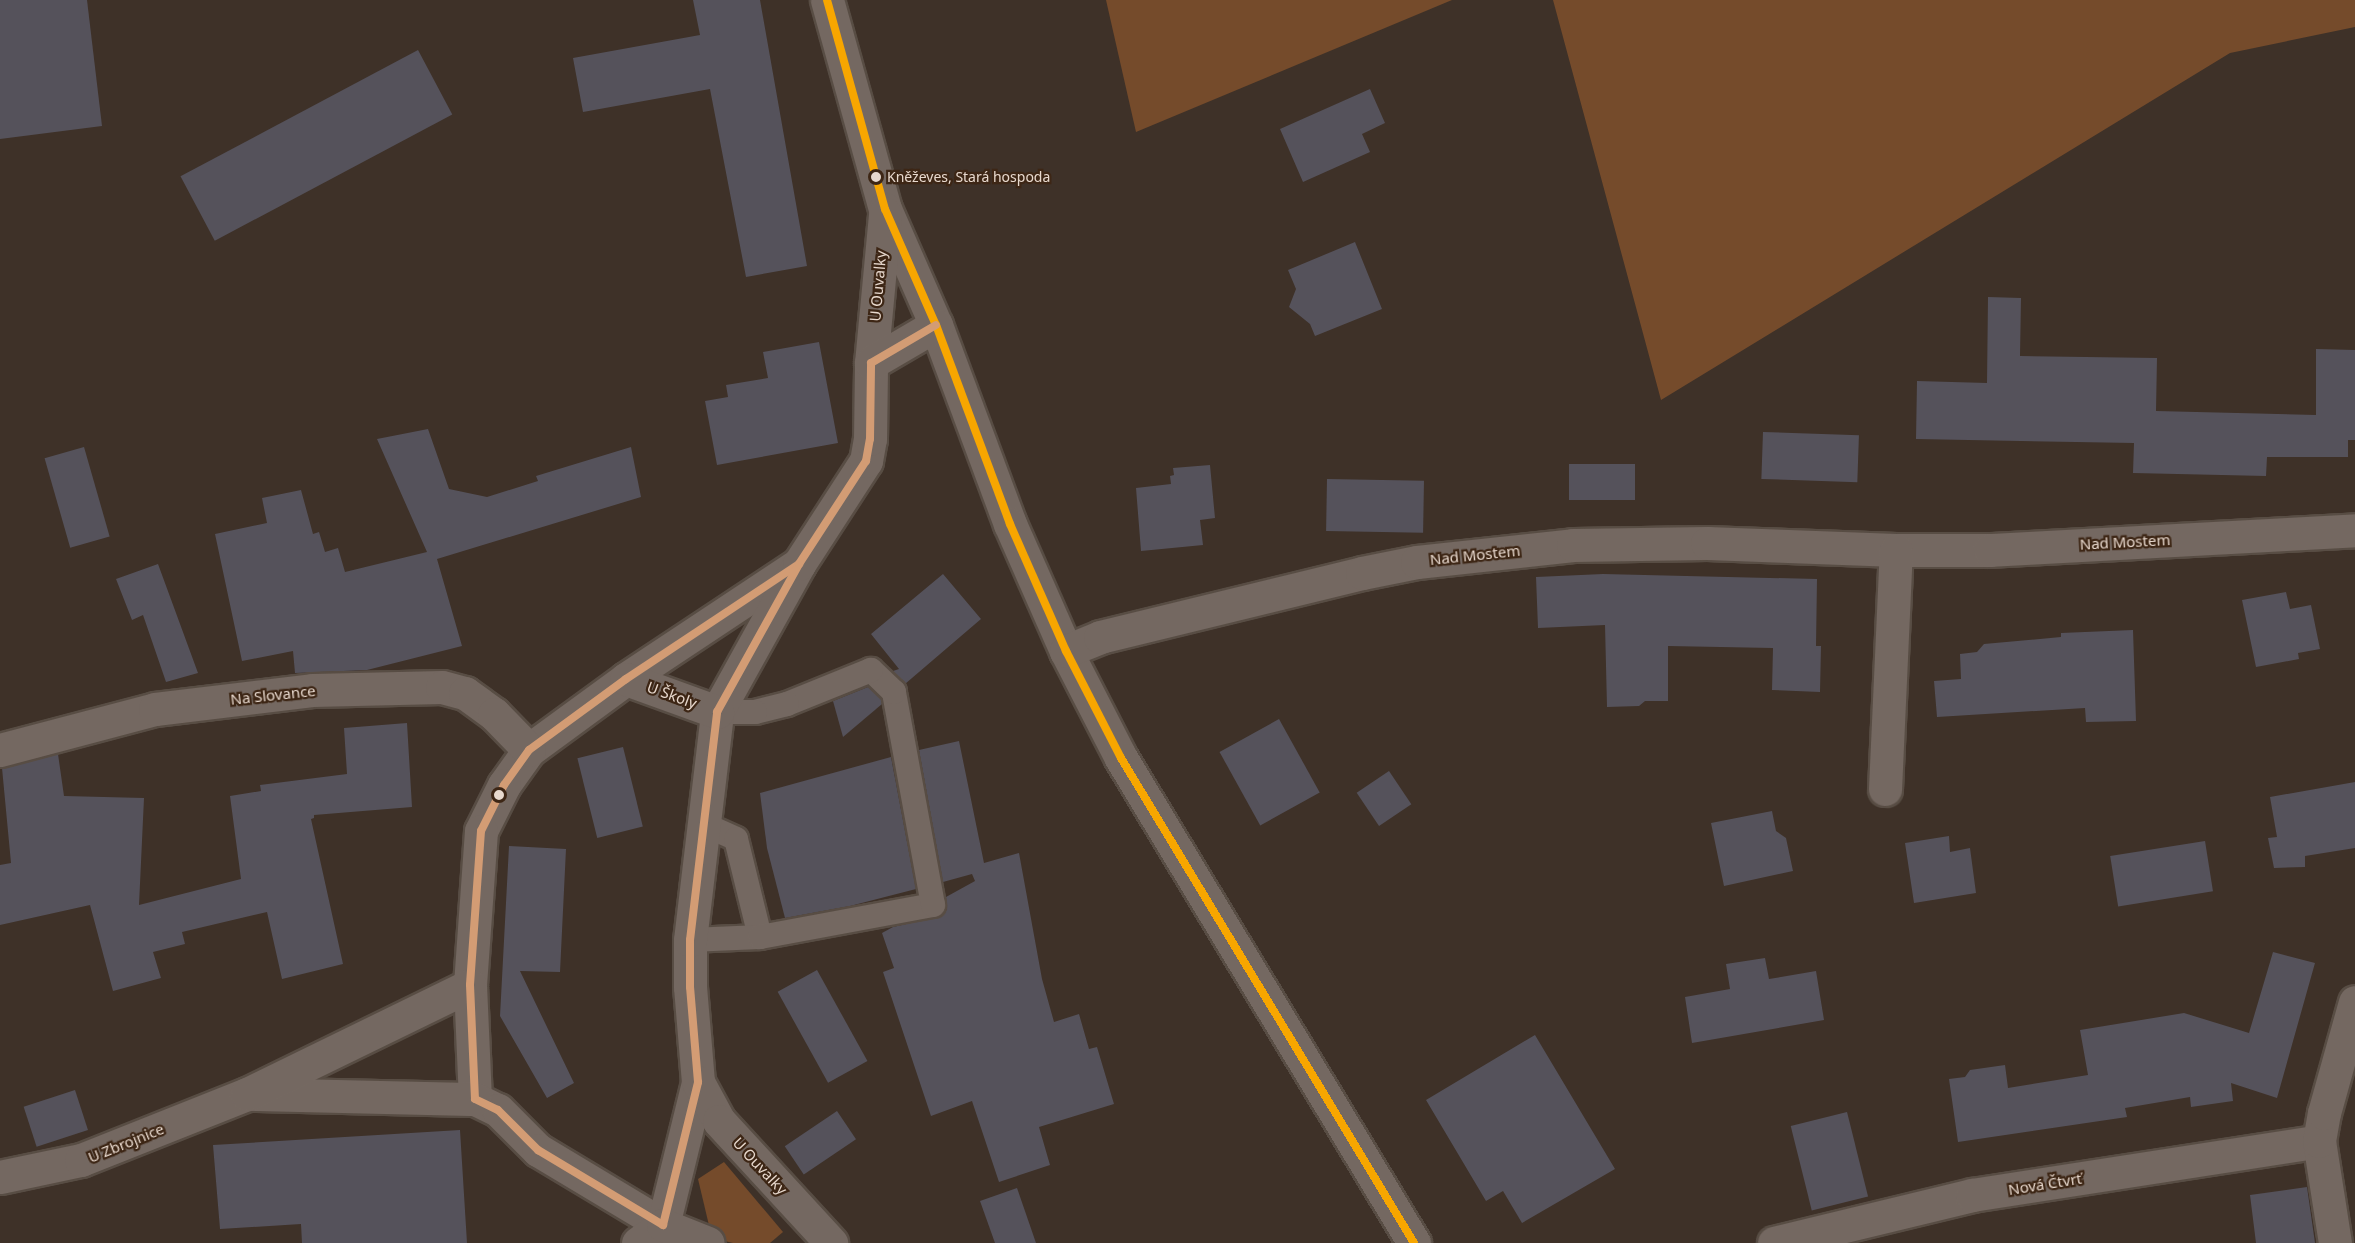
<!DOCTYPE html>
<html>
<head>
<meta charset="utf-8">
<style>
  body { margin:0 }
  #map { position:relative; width:2355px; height:1243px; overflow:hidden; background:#3e3128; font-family:"Noto Sans",sans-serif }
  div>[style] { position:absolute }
  .green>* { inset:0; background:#754b2b }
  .building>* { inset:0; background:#55525b; transform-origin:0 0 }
  .roads { filter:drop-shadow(2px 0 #584d44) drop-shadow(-2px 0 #584d44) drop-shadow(0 2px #584d44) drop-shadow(0 -2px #584d44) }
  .service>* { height:24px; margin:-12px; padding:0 12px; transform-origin:12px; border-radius:12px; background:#746861 }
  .minor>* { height:33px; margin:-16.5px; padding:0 16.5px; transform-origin:16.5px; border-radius:16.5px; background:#746861 }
  .bus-1>* { height:8px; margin:-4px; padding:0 4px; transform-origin:4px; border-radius:4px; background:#f7a600 }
  .bus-2>* { height:8px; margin:-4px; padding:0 4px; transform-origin:4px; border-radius:4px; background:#d39c74 }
  .dots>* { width:16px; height:16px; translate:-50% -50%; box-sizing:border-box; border:3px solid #3d2615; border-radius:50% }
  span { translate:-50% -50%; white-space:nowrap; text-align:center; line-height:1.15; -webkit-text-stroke:4.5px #3d2615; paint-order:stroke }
  .bus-label { font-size:14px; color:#e8d9ce }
  .left { translate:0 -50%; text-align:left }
  .street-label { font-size:15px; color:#e8d9ce }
</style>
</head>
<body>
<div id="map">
  <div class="green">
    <i style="clip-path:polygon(1106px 0,1452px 0,1136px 132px)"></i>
    <i style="clip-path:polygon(1553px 0,2355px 0,2355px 27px,2230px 53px,1661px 400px)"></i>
    <i style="clip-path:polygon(724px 1162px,783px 1232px,770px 1243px,733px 1243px,712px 1238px,698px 1179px)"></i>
  </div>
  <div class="building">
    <i style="clip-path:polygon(0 0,87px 0,102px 126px,0 139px)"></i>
    <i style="clip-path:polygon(693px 0,760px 0,807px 266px,746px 277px,710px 89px,583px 112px,573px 58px,700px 35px)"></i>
    <i style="left:418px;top:50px;width:73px;height:269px;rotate:62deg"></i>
    <i style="clip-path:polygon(1370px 89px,1385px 123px,1362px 134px,1370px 152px,1303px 182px,1280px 129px)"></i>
    <i style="clip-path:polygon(1355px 242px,1382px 309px,1315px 336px,1310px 324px,1289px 307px,1296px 289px,1288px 270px)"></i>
    <i style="clip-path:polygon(1988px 297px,2021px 298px,2020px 356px,2157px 358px,2156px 411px,2316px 415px,2316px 349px,2355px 350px,2355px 440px,2348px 440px,2348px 457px,2267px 457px,2266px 476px,2133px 473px,2134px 443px,1916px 439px,1917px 381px,1987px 383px)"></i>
    <i style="clip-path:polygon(819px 342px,838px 443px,717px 465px,705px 401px,728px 397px,726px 385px,768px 378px,763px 352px)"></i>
    <i style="clip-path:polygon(428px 429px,449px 489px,487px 497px,538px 481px,536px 476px,631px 447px,641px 497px,437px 559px,462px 646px,367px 670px,295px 673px,293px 651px,242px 661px,215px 534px,267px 523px,262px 498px,301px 490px,313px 534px,319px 532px,325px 552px,338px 548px,345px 572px,427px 552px,377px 439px)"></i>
    <i style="left:1763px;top:432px;width:96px;height:47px;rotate:2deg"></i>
    <i style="left:84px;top:447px;width:93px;height:41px;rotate:74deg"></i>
    <i style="left:1569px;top:464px;width:66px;height:36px"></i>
    <i style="clip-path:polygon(1210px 465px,1215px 518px,1200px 520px,1203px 545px,1141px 551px,1136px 488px,1171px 484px,1170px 476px,1174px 475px,1173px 468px)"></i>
    <i style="left:1327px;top:479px;width:97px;height:52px;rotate:1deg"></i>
    <i style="clip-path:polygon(158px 564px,198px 673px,166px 682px,143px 615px,132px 620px,116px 579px)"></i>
    <i style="clip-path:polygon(943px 574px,981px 619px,905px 684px,893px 671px,899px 669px,871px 634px)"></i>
    <i style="clip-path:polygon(1603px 574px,1817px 579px,1816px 646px,1821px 646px,1820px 692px,1772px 690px,1773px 648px,1668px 646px,1668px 701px,1645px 701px,1639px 706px,1607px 707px,1605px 625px,1538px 628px,1536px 577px)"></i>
    <i style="clip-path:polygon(2286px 592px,2290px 609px,2311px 605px,2320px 649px,2298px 653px,2299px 659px,2256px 667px,2242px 600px)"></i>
    <i style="clip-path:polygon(2133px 630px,2136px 721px,2086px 722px,2085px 708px,1937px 717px,1934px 681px,1961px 679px,1960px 654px,1977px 652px,1984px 644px,2061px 637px,2061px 633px)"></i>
    <i style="clip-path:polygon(868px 687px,881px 699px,882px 704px,843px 737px,833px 701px)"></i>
    <i style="left:1279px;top:719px;width:84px;height:68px;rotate:61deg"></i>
    <i style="clip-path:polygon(407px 723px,412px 807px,314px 815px,314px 818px,311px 819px,343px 964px,282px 979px,267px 912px,182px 932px,185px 944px,153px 952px,161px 978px,113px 991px,90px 905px,0 925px,0 865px,11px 863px,2px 768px,58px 754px,64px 796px,144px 798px,139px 905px,241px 879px,230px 796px,261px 791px,260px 785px,347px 774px,344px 728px)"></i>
    <i style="clip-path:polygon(959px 741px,984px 863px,1019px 853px,1042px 979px,1054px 1022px,1079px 1014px,1089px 1049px,1097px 1047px,1114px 1104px,1039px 1127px,1050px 1165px,999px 1182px,972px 1101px,931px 1116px,883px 972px,894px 968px,882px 933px,893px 927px,942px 916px,947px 909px,946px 897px,975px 881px,972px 874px,943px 882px,919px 750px)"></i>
    <i style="left:623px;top:747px;width:82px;height:47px;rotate:76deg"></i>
    <i style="clip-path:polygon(891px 757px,916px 889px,850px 906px,785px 918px,767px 848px,760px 793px)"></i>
    <i style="left:1389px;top:771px;width:40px;height:39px;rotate:56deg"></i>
    <i style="clip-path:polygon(2355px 782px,2355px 848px,2305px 856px,2305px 867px,2274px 868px,2268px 838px,2277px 837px,2270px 797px)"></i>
    <i style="clip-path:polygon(1772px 811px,1776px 831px,1786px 838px,1793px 871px,1724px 886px,1711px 823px)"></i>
    <i style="clip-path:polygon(1949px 836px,1950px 852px,1970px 848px,1976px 893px,1914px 903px,1905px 843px)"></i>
    <i style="left:2205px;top:841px;width:51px;height:96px;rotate:81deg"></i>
    <i style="clip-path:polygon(509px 846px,566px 849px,560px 972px,520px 971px,574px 1083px,547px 1098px,500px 1016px)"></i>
    <i style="clip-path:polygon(2273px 952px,2315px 963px,2277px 1098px,2231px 1083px,2233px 1101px,2191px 1107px,2190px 1097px,2125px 1108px,2127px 1117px,1958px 1142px,1949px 1079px,1965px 1077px,1970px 1070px,2005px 1065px,2008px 1088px,2088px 1075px,2080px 1030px,2184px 1013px,2249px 1033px)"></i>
    <i style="clip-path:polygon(1765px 958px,1769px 979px,1816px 971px,1824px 1020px,1692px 1043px,1685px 997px,1730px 989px,1726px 964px)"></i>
    <i style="left:817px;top:970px;width:104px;height:45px;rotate:61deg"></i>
    <i style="clip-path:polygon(1535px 1035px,1615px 1169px,1522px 1223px,1503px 1191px,1486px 1201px,1426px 1100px)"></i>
    <i style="left:75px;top:1090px;width:42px;height:54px;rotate:72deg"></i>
    <i style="left:837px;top:1111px;width:34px;height:63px;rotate:56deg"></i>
    <i style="left:1847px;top:1112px;width:87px;height:58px;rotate:76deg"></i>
    <i style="clip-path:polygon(460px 1130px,467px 1243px,302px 1243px,301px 1224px,220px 1229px,213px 1145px)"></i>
    <i style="clip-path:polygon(2307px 1187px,2315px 1243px,2256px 1243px,2250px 1195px)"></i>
    <i style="clip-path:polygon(1017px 1188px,1036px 1243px,995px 1243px,980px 1201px)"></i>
  </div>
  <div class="roads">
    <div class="service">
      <i style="left:703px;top:824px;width:36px;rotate:24deg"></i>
      <i style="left:736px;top:839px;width:101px;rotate:76.2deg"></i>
      <i style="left:690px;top:940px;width:70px;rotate:-2.5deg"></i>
      <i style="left:760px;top:937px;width:176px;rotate:-10.5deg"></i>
      <i style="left:933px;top:905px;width:217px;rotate:-100.4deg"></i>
      <i style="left:894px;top:692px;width:32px;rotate:-136deg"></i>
      <i style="left:871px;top:670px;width:91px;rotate:158deg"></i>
      <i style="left:787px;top:704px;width:33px;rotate:166deg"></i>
      <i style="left:755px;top:712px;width:38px;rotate:180deg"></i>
    </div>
    <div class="minor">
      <i style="left:827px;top:0;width:217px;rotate:74.5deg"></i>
      <i style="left:885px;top:209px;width:127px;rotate:66.3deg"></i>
      <i style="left:936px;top:325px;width:212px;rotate:69.6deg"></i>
      <i style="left:1010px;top:524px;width:139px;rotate:66.2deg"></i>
      <i style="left:1066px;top:651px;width:120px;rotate:62.8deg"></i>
      <i style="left:1121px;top:758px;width:567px;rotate:58.86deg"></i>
      <i style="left:871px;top:363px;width:150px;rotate:-84.6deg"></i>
      <i style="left:799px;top:564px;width:208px;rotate:146.4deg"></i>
      <i style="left:626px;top:679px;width:120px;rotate:143.8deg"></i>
      <i style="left:529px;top:750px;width:43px;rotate:125.5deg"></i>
      <i style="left:504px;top:785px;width:51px;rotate:116.6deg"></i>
      <i style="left:481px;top:831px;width:154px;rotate:94.1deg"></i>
      <i style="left:470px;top:985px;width:114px;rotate:87.5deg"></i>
      <i style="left:475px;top:1099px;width:25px;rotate:26deg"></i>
      <i style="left:498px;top:1110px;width:57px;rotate:45deg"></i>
      <i style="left:538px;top:1150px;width:146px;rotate:31deg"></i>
      <i style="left:663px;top:1225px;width:147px;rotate:-76.2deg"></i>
      <i style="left:698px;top:1082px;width:95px;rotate:-94.8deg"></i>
      <i style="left:690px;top:987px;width:47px;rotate:-90deg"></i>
      <i style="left:690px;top:940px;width:230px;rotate:-83.2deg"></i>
      <i style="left:717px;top:712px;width:169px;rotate:-61deg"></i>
      <i style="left:799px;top:564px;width:123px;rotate:-57deg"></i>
      <i style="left:866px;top:461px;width:22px;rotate:-80deg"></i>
      <i style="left:870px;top:439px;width:76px;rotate:-89.2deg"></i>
      <i style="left:871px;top:363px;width:75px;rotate:-30.3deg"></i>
      <i style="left:1066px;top:651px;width:37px;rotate:-22deg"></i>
      <i style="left:1100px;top:637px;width:270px;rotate:-13.7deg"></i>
      <i style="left:1362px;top:573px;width:56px;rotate:-11.3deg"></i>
      <i style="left:1417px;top:562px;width:157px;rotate:-6.2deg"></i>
      <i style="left:1573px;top:545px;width:134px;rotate:-0.9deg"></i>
      <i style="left:1707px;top:543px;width:189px;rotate:2.1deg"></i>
      <i style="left:1896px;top:550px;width:94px"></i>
      <i style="left:1990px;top:550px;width:366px;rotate:-3.1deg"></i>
      <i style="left:626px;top:679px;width:97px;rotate:19.9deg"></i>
      <i style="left:0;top:750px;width:160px;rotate:-14.8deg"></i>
      <i style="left:155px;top:709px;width:158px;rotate:-6.9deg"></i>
      <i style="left:312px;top:690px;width:130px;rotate:-1.3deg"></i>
      <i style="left:442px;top:687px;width:24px;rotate:15deg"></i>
      <i style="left:465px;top:693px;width:36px;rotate:36deg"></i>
      <i style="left:494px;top:714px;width:50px;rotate:45.8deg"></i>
      <i style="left:1885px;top:789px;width:239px;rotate:-87.4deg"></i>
      <i style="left:698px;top:1082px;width:44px;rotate:61.7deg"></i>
      <i style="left:719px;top:1121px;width:166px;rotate:47.4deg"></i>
      <i style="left:252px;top:1094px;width:223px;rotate:1.3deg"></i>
      <i style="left:0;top:1177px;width:83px;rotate:-11.9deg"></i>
      <i style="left:81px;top:1160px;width:179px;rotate:-21.7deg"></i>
      <i style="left:247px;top:1094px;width:248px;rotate:-26deg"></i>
      <i style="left:638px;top:1243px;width:31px;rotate:-36deg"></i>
      <i style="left:663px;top:1225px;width:48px;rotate:21.8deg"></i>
      <i style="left:1774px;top:1243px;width:204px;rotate:-13.6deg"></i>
      <i style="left:1972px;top:1195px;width:351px;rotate:-8.8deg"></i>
      <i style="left:2335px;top:1243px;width:103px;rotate:-98.9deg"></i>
      <i style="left:2319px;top:1141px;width:28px;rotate:-80deg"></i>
      <i style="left:2324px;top:1113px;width:115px;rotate:-74.4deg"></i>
    </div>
  </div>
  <div class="bus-1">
    <i style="left:827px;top:0;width:217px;rotate:74.5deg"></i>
    <i style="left:885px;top:209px;width:127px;rotate:66.3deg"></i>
    <i style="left:936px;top:325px;width:212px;rotate:69.6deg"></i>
    <i style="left:1010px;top:524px;width:139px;rotate:66.2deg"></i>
    <i style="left:1066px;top:651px;width:120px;rotate:62.8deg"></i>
    <i style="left:1121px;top:758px;width:567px;rotate:58.86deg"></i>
  </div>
  <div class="bus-2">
    <i style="left:799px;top:564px;width:208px;rotate:146.4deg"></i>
    <i style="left:626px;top:679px;width:120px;rotate:143.8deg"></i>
    <i style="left:529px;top:750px;width:43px;rotate:125.5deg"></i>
    <i style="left:504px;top:785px;width:51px;rotate:116.6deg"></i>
    <i style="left:481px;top:831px;width:154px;rotate:94.1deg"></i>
    <i style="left:470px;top:985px;width:114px;rotate:87.5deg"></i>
    <i style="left:475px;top:1099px;width:25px;rotate:26deg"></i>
    <i style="left:498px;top:1110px;width:57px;rotate:45deg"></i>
    <i style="left:538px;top:1150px;width:146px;rotate:31deg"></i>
    <i style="left:663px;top:1225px;width:147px;rotate:-76.2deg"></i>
    <i style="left:698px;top:1082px;width:95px;rotate:-94.8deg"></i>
    <i style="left:690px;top:987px;width:47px;rotate:-90deg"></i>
    <i style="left:690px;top:940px;width:230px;rotate:-83.2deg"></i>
    <i style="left:717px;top:712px;width:169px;rotate:-61deg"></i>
    <i style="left:799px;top:564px;width:123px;rotate:-57deg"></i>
    <i style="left:866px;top:461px;width:22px;rotate:-80deg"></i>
    <i style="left:870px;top:439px;width:76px;rotate:-89.2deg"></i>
    <i style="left:871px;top:363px;width:75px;rotate:-30.3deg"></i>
  </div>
  <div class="dots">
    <i style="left:876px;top:177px;background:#e8d9ce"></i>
    <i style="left:499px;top:795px;background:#e8d9ce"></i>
  </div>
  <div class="bus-label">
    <span class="left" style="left:887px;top:177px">Kněževes, Stará hospoda</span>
  </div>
  <div class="street-label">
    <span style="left:878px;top:286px;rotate:-85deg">U Ouvalky</span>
    <span style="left:2125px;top:542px;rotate:-3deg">Nad Mostem</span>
    <span style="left:1475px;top:555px;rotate:-6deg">Nad Mostem</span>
    <span style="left:273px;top:695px;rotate:-6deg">Na Slovance</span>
    <span style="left:672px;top:695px;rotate:20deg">U Školy</span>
    <span style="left:126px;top:1143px;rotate:-22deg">U Zbrojnice</span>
    <span style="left:760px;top:1166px;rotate:47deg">U Ouvalky</span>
    <span style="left:2045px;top:1184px;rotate:-9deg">Nová Čtvrť</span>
  </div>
</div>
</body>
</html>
